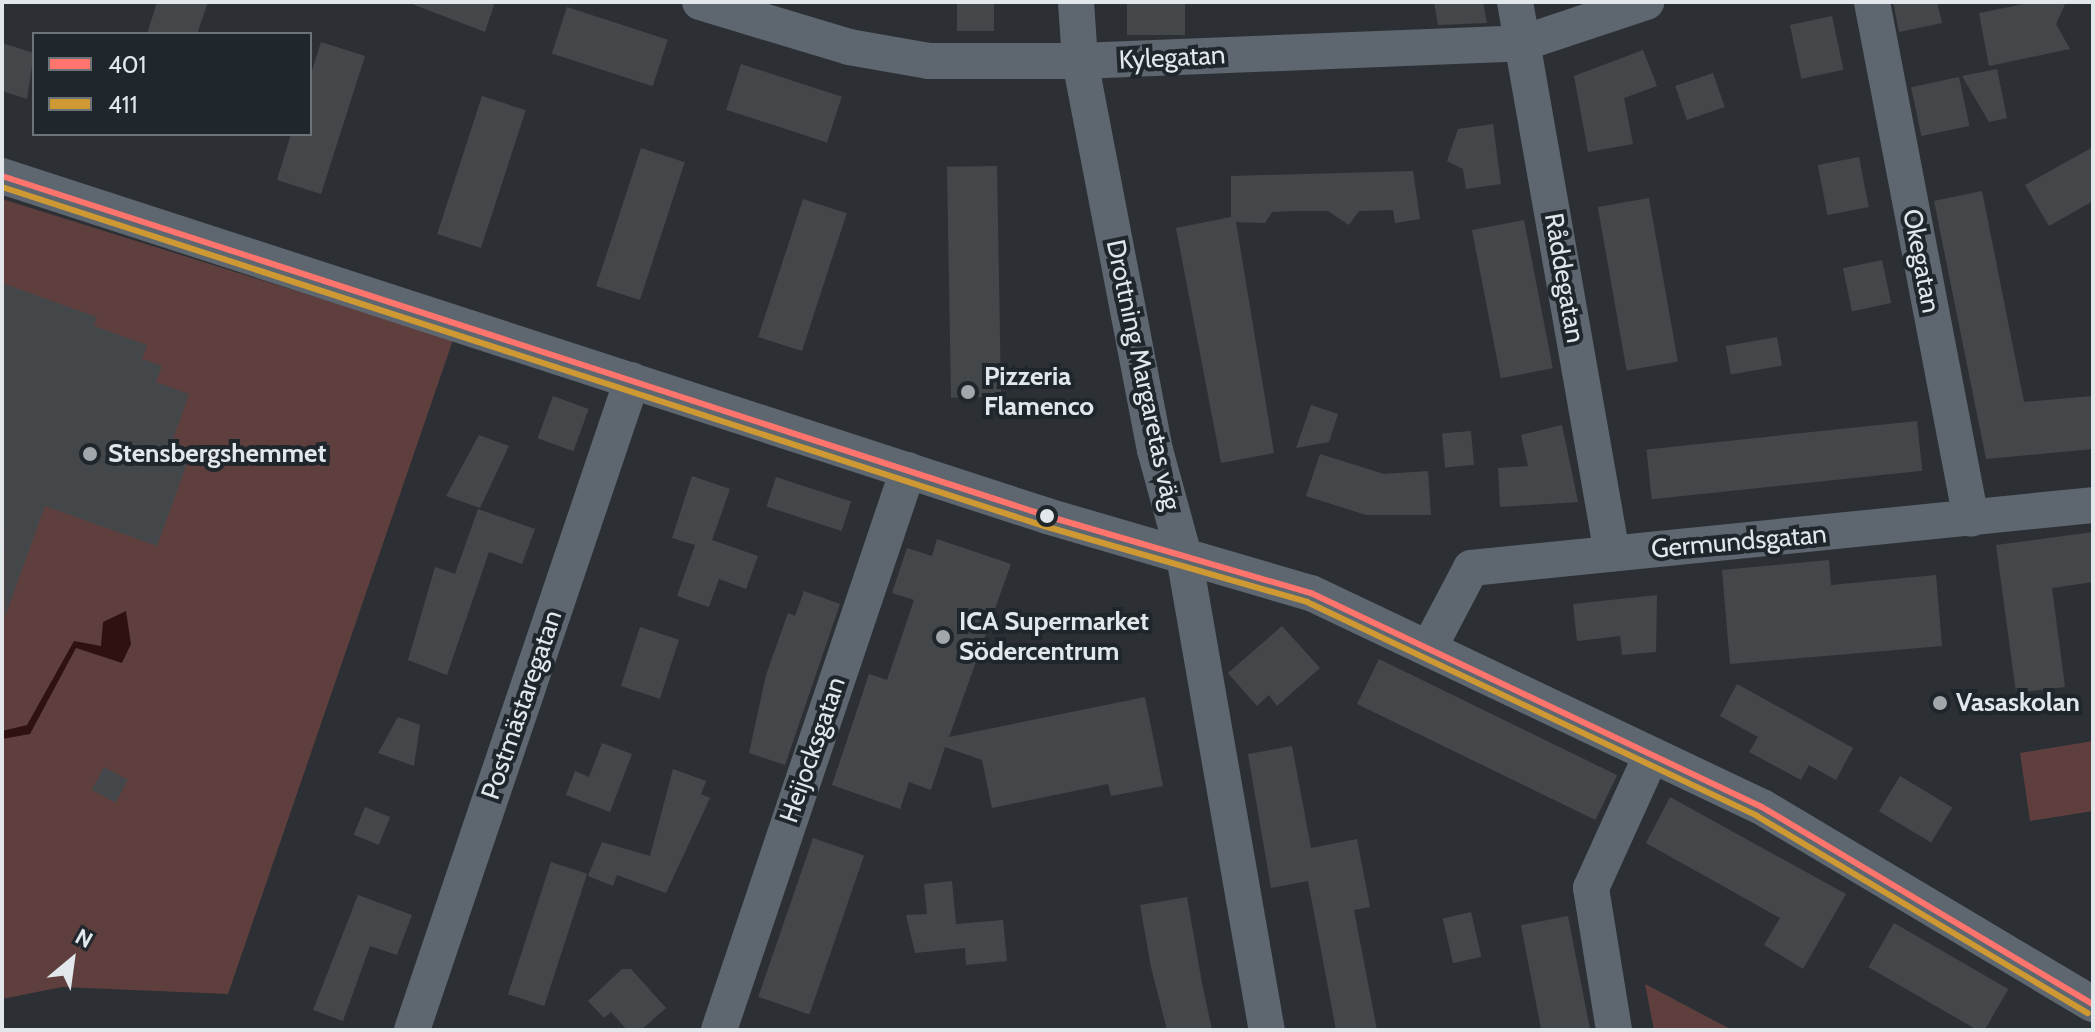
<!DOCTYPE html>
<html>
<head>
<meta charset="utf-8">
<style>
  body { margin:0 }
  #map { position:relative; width:2095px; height:1032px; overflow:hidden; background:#2c3034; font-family:Cabin,sans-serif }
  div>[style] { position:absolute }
  .green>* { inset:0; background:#5f3f3e }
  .water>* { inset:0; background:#301112 }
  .building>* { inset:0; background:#44474a; transform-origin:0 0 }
  .minor>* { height:36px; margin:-18px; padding:0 18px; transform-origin:18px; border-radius:18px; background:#5e676f }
  .bus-1>* { height:6px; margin:-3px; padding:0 3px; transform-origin:3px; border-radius:3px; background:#ff746d }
  .bus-2>* { height:6px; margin:-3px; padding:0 3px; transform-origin:3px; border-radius:3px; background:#ce9933 }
  .dots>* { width:22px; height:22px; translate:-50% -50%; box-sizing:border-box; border:4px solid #1f272d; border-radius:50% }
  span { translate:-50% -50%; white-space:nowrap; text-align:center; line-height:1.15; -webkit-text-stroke:8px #1f272d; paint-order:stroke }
  .street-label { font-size:26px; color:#e2e7eb }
  .poi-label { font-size:26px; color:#e2e7eb; font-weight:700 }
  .left { translate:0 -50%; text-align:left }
  .frame { position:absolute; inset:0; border:4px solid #e2e7eb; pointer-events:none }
  .legend { position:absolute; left:32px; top:32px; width:280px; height:104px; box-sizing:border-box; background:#1f272d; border:2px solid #6d7479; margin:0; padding:10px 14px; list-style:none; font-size:24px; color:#e2e7eb }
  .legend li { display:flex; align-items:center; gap:16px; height:40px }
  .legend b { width:40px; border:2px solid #6d7479 }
  .north { position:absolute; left:32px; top:920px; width:80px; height:80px; -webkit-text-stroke:6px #1f272d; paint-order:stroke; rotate:29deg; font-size:22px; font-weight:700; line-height:32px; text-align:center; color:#e2e7eb }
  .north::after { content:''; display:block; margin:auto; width:28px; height:36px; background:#e2e7eb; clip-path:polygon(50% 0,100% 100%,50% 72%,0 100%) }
</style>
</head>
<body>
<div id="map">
  <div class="green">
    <i style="clip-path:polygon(2px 199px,453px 340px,228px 994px,62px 987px,2px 999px)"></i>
    <i style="clip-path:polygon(2093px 741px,2093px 811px,2030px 821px,2020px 753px)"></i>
    <i style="clip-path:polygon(1645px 984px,1732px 1030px,1654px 1030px)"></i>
  </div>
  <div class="water">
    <i style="clip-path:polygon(126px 611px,131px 644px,122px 663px,76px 648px,30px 734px,2px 739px,2px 731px,27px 725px,74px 641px,101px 646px,103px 622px)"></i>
  </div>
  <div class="building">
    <i style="clip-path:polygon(157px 2px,208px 2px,197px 34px,147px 34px)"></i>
    <i style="clip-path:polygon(407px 2px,495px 2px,485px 32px)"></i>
    <i style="left:957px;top:2px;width:37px;height:29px"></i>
    <i style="left:1127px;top:2px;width:58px;height:33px"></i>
    <i style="clip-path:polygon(1434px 2px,1483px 2px,1487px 23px,1438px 25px)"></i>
    <i style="clip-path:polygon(1893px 2px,1937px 2px,1942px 23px,1899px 32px)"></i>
    <i style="clip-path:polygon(2034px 2px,2066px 2px,2056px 24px,2070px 49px,1989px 66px,1979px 13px)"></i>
    <i style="left:567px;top:7px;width:106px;height:49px;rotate:18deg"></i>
    <i style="left:1832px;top:16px;width:55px;height:43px;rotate:78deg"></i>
    <i style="clip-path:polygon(321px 42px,365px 56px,321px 194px,277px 180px,291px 134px,310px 134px,310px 77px)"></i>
    <i style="clip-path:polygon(2px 43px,34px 53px,27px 99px,2px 91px)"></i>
    <i style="clip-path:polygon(1643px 50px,1657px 86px,1624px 98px,1633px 144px,1588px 152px,1574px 76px)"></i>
    <i style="left:741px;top:64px;width:106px;height:48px;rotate:18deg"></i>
    <i style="clip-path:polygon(1997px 69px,2007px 118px,1989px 122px,1962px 76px)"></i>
    <i style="left:1713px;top:73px;width:36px;height:40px;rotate:71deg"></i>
    <i style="left:1959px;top:77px;width:50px;height:49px;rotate:78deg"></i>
    <i style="left:482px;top:96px;width:46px;height:145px;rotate:18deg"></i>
    <i style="clip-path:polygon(1493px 124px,1501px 184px,1466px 189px,1463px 169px,1447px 161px,1458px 129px)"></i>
    <i style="clip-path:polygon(2093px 147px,2093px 201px,2049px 226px,2025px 185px)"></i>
    <i style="left:641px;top:148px;width:46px;height:145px;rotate:18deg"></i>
    <i style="left:1859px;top:157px;width:51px;height:42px;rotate:79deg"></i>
    <i style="left:997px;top:166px;width:231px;height:50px;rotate:89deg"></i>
    <i style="clip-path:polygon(1413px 171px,1420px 219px,1395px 223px,1393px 210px,1359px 211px,1349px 225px,1328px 211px,1293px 211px,1272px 212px,1265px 223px,1236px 222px,1274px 453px,1221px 463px,1176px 228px,1231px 217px,1231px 176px)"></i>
    <i style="clip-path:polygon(1982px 191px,2024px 402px,2093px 396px,2093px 449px,1986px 459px,1934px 201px)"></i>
    <i style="left:1649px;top:198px;width:166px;height:52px;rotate:80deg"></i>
    <i style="left:803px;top:199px;width:46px;height:145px;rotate:18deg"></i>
    <i style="left:1524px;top:220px;width:151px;height:53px;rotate:79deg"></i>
    <i style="left:1882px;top:260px;width:44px;height:40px;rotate:78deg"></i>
    <i style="clip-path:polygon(2px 283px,97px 317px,94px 326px,147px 345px,142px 359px,162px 366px,156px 382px,189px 394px,169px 451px,189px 458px,157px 546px,45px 506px,5px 617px)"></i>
    <i style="left:1777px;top:337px;width:29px;height:52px;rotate:80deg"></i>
    <i style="left:553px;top:396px;width:38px;height:45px;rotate:20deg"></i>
    <i style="clip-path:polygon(1311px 405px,1338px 414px,1329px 442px,1296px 448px)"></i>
    <i style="left:1917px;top:421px;width:50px;height:272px;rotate:84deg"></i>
    <i style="clip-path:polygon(1562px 425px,1578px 502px,1500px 507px,1498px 468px,1528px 466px,1521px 435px)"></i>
    <i style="left:1471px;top:431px;width:34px;height:29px;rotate:85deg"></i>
    <i style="clip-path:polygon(479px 435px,509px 446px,480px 508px,446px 496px)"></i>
    <i style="clip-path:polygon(1320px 454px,1384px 474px,1428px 471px,1431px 515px,1366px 515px,1306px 496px)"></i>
    <i style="clip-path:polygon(692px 476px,730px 489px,712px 540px,758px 556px,746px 589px,719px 579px,709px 607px,677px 596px,695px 545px,672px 538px)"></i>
    <i style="left:776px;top:477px;width:79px;height:31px;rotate:18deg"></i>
    <i style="clip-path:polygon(478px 509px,535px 529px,522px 564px,489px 552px,447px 675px,408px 660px,435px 567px,455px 574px)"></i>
    <i style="clip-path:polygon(2093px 532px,2093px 582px,2052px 588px,2065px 687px,2016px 693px,1996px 545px)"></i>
    <i style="clip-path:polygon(937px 539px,1011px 564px,949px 737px,1145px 697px,1163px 786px,1111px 796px,1108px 784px,992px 808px,982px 760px,945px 747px,931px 790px,909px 782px,900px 809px,832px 785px,869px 674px,887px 680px,914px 600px,892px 593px,907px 548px,932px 556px)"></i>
    <i style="clip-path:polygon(1829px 560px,1831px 585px,1936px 575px,1942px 646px,1730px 664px,1722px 570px)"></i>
    <i style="clip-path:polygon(804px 591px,840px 604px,785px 765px,749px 753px,766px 675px,788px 613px,795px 616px)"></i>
    <i style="clip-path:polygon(1657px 595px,1656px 652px,1622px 655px,1620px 636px,1577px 641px,1573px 604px)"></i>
    <i style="clip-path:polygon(1282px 626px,1320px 668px,1277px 706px,1269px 695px,1257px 706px,1228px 673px)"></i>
    <i style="left:640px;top:627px;width:41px;height:62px;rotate:18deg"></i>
    <i style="left:1379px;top:659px;width:265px;height:50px;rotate:26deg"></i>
    <i style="clip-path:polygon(1737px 684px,1853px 748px,1836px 780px,1809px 765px,1801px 780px,1749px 752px,1758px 737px,1720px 716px)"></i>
    <i style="clip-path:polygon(398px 717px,420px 725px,414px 766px,378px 753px)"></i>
    <i style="clip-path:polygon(602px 743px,632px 754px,610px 812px,566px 795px,575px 771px,589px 777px)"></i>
    <i style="clip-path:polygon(1292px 746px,1311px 848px,1357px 839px,1370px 907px,1354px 910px,1377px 1030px,1336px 1030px,1308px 881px,1271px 888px,1248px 754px)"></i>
    <i style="left:104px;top:767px;width:27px;height:26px;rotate:28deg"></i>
    <i style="clip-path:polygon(673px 769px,706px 781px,701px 794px,710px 798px,666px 893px,617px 875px,613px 886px,588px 876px,602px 842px,650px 856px)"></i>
    <i style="left:1900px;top:776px;width:61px;height:41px;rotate:31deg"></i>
    <i style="clip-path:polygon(1670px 797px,1846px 894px,1803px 969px,1764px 945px,1780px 918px,1646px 843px)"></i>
    <i style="left:365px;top:807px;width:27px;height:30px;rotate:22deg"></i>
    <i style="left:813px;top:838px;width:54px;height:168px;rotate:19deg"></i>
    <i style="left:551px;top:862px;width:38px;height:139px;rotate:18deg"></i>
    <i style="clip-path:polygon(952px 881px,956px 924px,1003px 920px,1007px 961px,966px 965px,965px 948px,915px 953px,906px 915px,927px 914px,924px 884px)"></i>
    <i style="clip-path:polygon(358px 895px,412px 915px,397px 955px,370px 946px,343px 1021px,313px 1010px)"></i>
    <i style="clip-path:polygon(1187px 897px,1202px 983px,1212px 1030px,1167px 1030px,1151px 967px,1140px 905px)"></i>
    <i style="left:1471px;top:912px;width:46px;height:29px;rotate:77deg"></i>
    <i style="left:1568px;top:916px;width:116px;height:48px;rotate:79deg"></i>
    <i style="left:1894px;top:923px;width:132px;height:51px;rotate:30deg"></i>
    <i style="clip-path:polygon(622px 969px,631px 969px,666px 1008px,641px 1030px,627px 1030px,611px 1012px,604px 1018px,588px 1001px)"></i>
  </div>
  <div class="minor">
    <i style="left:700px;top:2px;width:156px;rotate:16.8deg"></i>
    <i style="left:849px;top:47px;width:81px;rotate:9.9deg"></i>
    <i style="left:929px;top:61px;width:151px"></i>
    <i style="left:1080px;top:61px;width:443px;rotate:-2.3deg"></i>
    <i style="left:1523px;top:43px;width:130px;rotate:-18.4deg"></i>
    <i style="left:1076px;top:2px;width:59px;rotate:86.1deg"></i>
    <i style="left:1080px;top:61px;width:396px;rotate:79.1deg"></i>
    <i style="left:1155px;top:450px;width:110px;rotate:74.7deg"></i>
    <i style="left:1184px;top:556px;width:481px;rotate:80.1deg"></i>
    <i style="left:1515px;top:2px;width:560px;rotate:80.03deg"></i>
    <i style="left:1872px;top:2px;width:526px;rotate:79.16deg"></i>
    <i style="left:2px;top:176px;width:1099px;rotate:18.02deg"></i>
    <i style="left:1047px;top:516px;width:275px;rotate:16.3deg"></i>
    <i style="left:1311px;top:593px;width:499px;rotate:25.4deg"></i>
    <i style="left:1762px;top:807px;width:385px;rotate:30.8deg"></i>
    <i style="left:1431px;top:644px;width:86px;rotate:-62.2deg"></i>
    <i style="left:1471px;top:568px;width:625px;rotate:-5.78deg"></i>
    <i style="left:412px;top:1030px;width:686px;rotate:-71.3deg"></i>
    <i style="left:719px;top:1030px;width:591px;rotate:-71.35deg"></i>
    <i style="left:1614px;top:1030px;width:144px;rotate:-99.2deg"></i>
    <i style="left:1591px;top:888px;width:145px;rotate:-65.6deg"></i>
  </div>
  <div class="bus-1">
    <i style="left:2px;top:176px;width:1099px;rotate:18.02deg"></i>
    <i style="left:1047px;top:516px;width:275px;rotate:16.3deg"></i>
    <i style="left:1311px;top:593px;width:499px;rotate:25.4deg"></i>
    <i style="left:1762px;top:807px;width:385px;rotate:30.8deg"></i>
  </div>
  <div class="bus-2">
    <i style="left:2px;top:187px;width:1096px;rotate:18.02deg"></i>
    <i style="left:1044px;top:526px;width:274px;rotate:16.1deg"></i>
    <i style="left:1307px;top:602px;width:498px;rotate:25.4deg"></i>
    <i style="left:1757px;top:816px;width:385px;rotate:30.8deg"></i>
  </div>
  <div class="dots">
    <i style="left:968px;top:392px;background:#a2a7ab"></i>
    <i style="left:90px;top:454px;background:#a2a7ab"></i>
    <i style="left:1047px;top:516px;background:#e2e7eb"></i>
    <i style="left:943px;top:637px;background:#a2a7ab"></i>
    <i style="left:1940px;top:703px;background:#a2a7ab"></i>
  </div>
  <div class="street-label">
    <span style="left:1172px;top:58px;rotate:-3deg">Kylegatan</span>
    <span style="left:1921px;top:261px;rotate:79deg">Okegatan</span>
    <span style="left:1564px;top:278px;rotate:80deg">Råddegatan</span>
    <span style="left:1143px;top:375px;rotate:78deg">Drottning Margaretas väg</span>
    <span style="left:1739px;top:542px;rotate:-5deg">Germundsgatan</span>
    <span style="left:522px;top:705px;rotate:-71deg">Postmästaregatan</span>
    <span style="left:813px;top:750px;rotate:-71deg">Heijocksgatan</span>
  </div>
  <div class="poi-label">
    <span class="left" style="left:984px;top:392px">Pizzeria<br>Flamenco</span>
    <span class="left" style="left:108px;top:454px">Stensbergshemmet</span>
    <span class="left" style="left:959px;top:637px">ICA Supermarket<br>Södercentrum</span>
    <span class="left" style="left:1956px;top:703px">Vasaskolan</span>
  </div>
  <div class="frame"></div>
  <ul class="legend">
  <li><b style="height:10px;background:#ff746d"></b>401</li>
  <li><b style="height:10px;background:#ce9933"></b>411</li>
  </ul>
  <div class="north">N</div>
</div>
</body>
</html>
